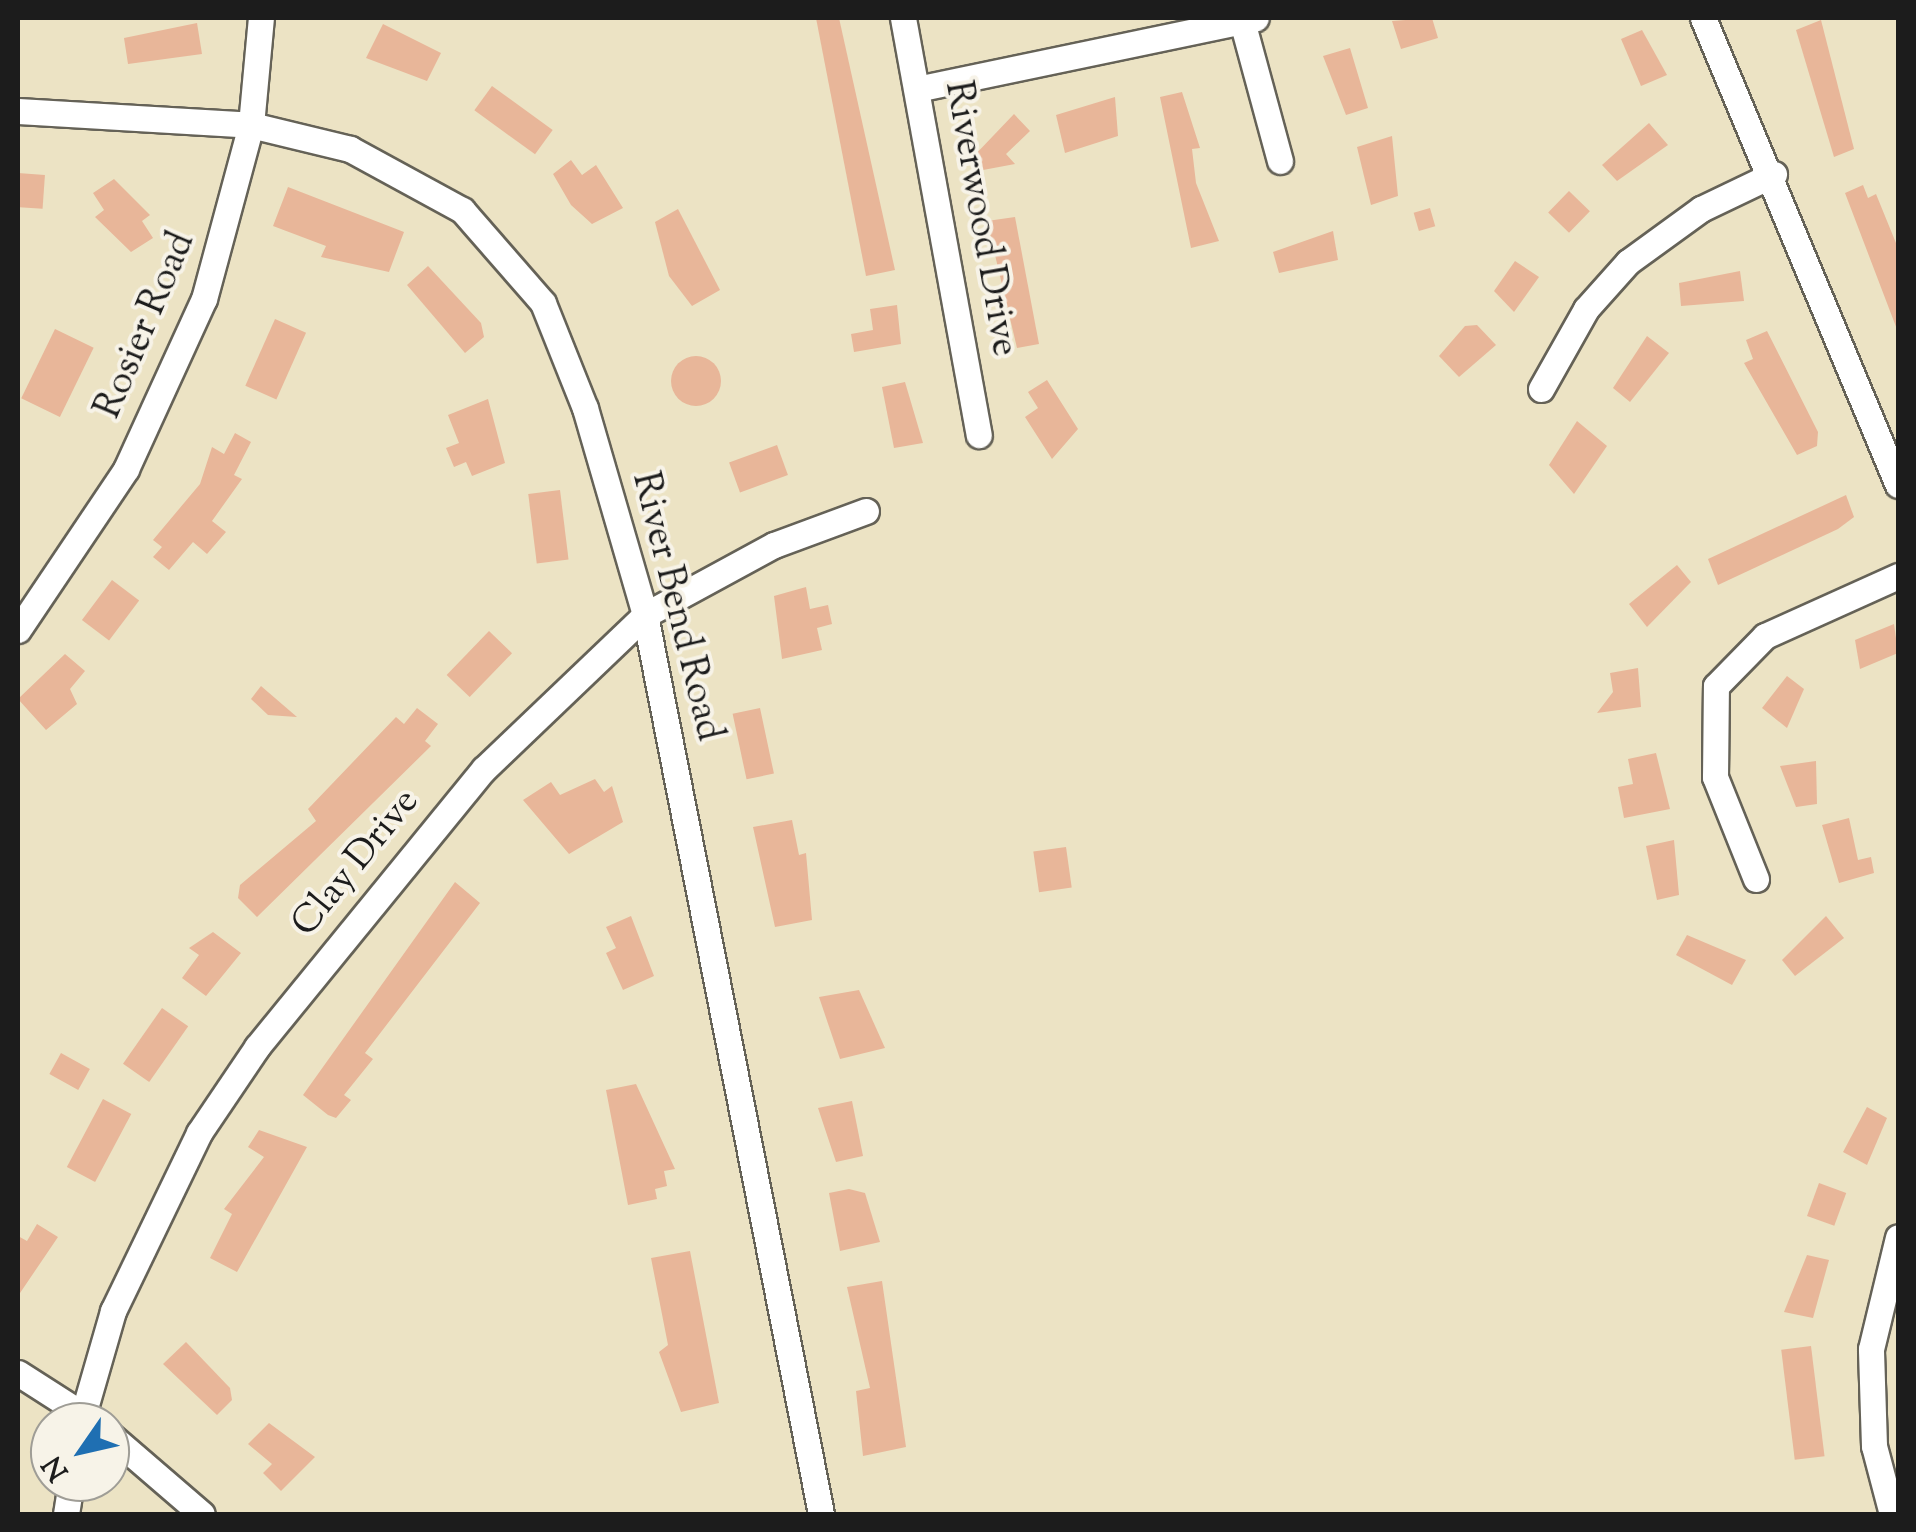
<!DOCTYPE html>
<html>
<head>
<meta charset="utf-8">
<style>
  body { margin:0 }
  #map { position:relative; width:1916px; height:1532px; overflow:hidden; background:#ece3c4; font-family:"Sorts Mill Goudy",serif }
  div>[style] { position:absolute }
  .building>* { inset:0; background:#e8b699; transform-origin:0 0 }
  .round { border-radius:50% }
  .roads { filter:drop-shadow(2px 0 #656257) drop-shadow(-2px 0 #656257) drop-shadow(0 2px #656257) drop-shadow(0 -2px #656257) }
  .minor>* { height:25px; margin:-12.5px; padding:0 12.5px; transform-origin:12.5px; border-radius:12.5px; background:#fff }
  span { translate:-50% -50%; white-space:nowrap; text-align:center; line-height:1.15; -webkit-text-stroke:8px #f7f3e8; paint-order:stroke }
  .street-label { font-size:38px; color:#1c1c1c }
  .frame { position:absolute; inset:0; border:20px solid #1c1c1c; pointer-events:none }
  .north { position:absolute; left:30px; top:1402px; width:100px; height:100px; box-sizing:border-box; background:#f7f3e8; border:2px solid #9f9d96; border-radius:50%; rotate:236deg; font-size:28px; font-weight:700; line-height:40px; text-align:center; color:#1c1c1c }
  .north::after { content:''; display:block; margin:auto; width:35px; height:45px; background:#1f6fb2; clip-path:polygon(50% 0,100% 100%,50% 72%,0 100%) }
</style>
</head>
<body>
<div id="map">
  <div class="building">
    <i style="clip-path:polygon(816px 18px,839px 18px,895px 270px,866px 276px)"></i>
    <i style="clip-path:polygon(1432px 18px,1438px 38px,1401px 49px,1392px 21px)"></i>
    <i style="clip-path:polygon(1821px 20px,1854px 149px,1834px 157px,1796px 30px)"></i>
    <i style="clip-path:polygon(197px 23px,202px 54px,128px 64px,124px 38px)"></i>
    <i style="clip-path:polygon(383px 24px,441px 53px,427px 81px,366px 58px)"></i>
    <i style="clip-path:polygon(1642px 30px,1667px 75px,1641px 86px,1621px 39px)"></i>
    <i style="clip-path:polygon(1350px 48px,1368px 108px,1346px 115px,1323px 56px)"></i>
    <i style="left:492px;top:86px;width:75px;height:30px;rotate:36deg"></i>
    <i style="clip-path:polygon(1182px 92px,1200px 148px,1192px 149px,1196px 183px,1219px 241px,1191px 248px,1160px 97px)"></i>
    <i style="clip-path:polygon(1115px 97px,1118px 136px,1065px 153px,1056px 115px)"></i>
    <i style="clip-path:polygon(1014px 114px,1030px 131px,1006px 154px,1015px 164px,983px 170px,972px 158px)"></i>
    <i style="clip-path:polygon(1649px 123px,1668px 145px,1617px 181px,1602px 165px)"></i>
    <i style="clip-path:polygon(1392px 136px,1398px 196px,1371px 205px,1357px 147px)"></i>
    <i style="clip-path:polygon(571px 160px,582px 175px,596px 165px,623px 208px,592px 224px,571px 205px,553px 174px)"></i>
    <i style="left:18px;top:173px;width:27px;height:34px;rotate:4deg"></i>
    <i style="clip-path:polygon(114px 179px,150px 215px,142px 221px,153px 238px,131px 252px,95px 217px,104px 210px,93px 193px)"></i>
    <i style="clip-path:polygon(1863px 185px,1868px 198px,1876px 194px,1898px 248px,1898px 332px,1845px 193px)"></i>
    <i style="clip-path:polygon(288px 187px,404px 232px,389px 272px,321px 257px,326px 246px,273px 226px)"></i>
    <i style="left:1569px;top:191px;width:29px;height:30px;rotate:44deg"></i>
    <i style="left:1430px;top:208px;width:19px;height:17px;rotate:74deg"></i>
    <i style="clip-path:polygon(678px 209px,720px 290px,692px 306px,669px 276px,655px 222px)"></i>
    <i style="clip-path:polygon(1015px 217px,1039px 344px,1017px 348px,987px 221px)"></i>
    <i style="clip-path:polygon(1333px 231px,1338px 260px,1279px 273px,1273px 252px)"></i>
    <i style="clip-path:polygon(1515px 261px,1539px 277px,1514px 312px,1494px 291px)"></i>
    <i style="clip-path:polygon(428px 266px,481px 323px,484px 337px,465px 353px,407px 285px)"></i>
    <i style="clip-path:polygon(1740px 271px,1744px 301px,1681px 306px,1679px 283px)"></i>
    <i style="clip-path:polygon(897px 305px,901px 344px,854px 352px,851px 334px,873px 330px,870px 309px)"></i>
    <i style="left:275px;top:319px;width:34px;height:73px;rotate:24deg"></i>
    <i style="clip-path:polygon(1477px 325px,1496px 345px,1459px 377px,1439px 356px,1465px 326px)"></i>
    <i style="left:55px;top:329px;width:43px;height:77px;rotate:26deg"></i>
    <i style="clip-path:polygon(1767px 331px,1818px 432px,1817px 446px,1797px 455px,1744px 363px,1753px 359px,1746px 340px)"></i>
    <i style="clip-path:polygon(1647px 336px,1669px 353px,1630px 402px,1613px 388px)"></i>
    <i class="round" style="left:671px;top:356px;width:50px;height:50px"></i>
    <i style="clip-path:polygon(1047px 380px,1078px 429px,1052px 459px,1025px 417px,1038px 408px,1028px 392px)"></i>
    <i style="clip-path:polygon(905px 382px,923px 443px,894px 448px,882px 387px)"></i>
    <i style="clip-path:polygon(488px 399px,505px 463px,472px 476px,466px 462px,454px 467px,446px 448px,459px 443px,448px 415px)"></i>
    <i style="clip-path:polygon(1577px 421px,1607px 446px,1574px 494px,1549px 465px)"></i>
    <i style="clip-path:polygon(235px 433px,251px 442px,234px 475px,242px 479px,212px 521px,226px 532px,207px 554px,193px 542px,169px 570px,153px 557px,162px 547px,153px 540px,200px 484px,212px 447px,224px 454px)"></i>
    <i style="left:777px;top:445px;width:32px;height:51px;rotate:70deg"></i>
    <i style="left:560px;top:490px;width:70px;height:32px;rotate:83deg"></i>
    <i style="clip-path:polygon(1846px 495px,1854px 517px,1838px 529px,1718px 585px,1708px 559px)"></i>
    <i style="clip-path:polygon(1677px 565px,1691px 582px,1647px 627px,1629px 604px)"></i>
    <i style="left:112px;top:580px;width:34px;height:50px;rotate:37deg"></i>
    <i style="clip-path:polygon(806px 587px,810px 609px,828px 605px,832px 624px,817px 628px,822px 650px,782px 659px,774px 596px)"></i>
    <i style="clip-path:polygon(1894px 624px,1898px 653px,1860px 669px,1855px 640px)"></i>
    <i style="left:489px;top:631px;width:32px;height:61px;rotate:44deg"></i>
    <i style="clip-path:polygon(65px 654px,85px 671px,70px 689px,77px 704px,46px 730px,18px 699px)"></i>
    <i style="clip-path:polygon(1638px 668px,1641px 707px,1597px 713px,1613px 692px,1610px 673px)"></i>
    <i style="clip-path:polygon(1787px 676px,1804px 689px,1787px 728px,1762px 708px)"></i>
    <i style="clip-path:polygon(261px 686px,297px 717px,268px 715px,251px 699px)"></i>
    <i style="clip-path:polygon(417px 708px,438px 724px,425px 741px,431px 746px,257px 917px,238px 898px,240px 885px,316px 821px,308px 809px,396px 717px,404px 724px)"></i>
    <i style="left:760px;top:708px;width:67px;height:28px;rotate:78deg"></i>
    <i style="clip-path:polygon(1656px 753px,1670px 809px,1624px 818px,1618px 787px,1633px 784px,1628px 759px)"></i>
    <i style="clip-path:polygon(1816px 761px,1817px 804px,1796px 807px,1780px 766px)"></i>
    <i style="clip-path:polygon(595px 779px,604px 792px,612px 786px,623px 822px,569px 854px,523px 800px,551px 782px,560px 795px)"></i>
    <i style="clip-path:polygon(1849px 818px,1858px 860px,1871px 857px,1874px 873px,1839px 883px,1822px 825px)"></i>
    <i style="clip-path:polygon(792px 820px,799px 855px,806px 853px,812px 920px,775px 927px,753px 827px)"></i>
    <i style="clip-path:polygon(1674px 840px,1679px 895px,1657px 900px,1646px 846px)"></i>
    <i style="left:1066px;top:847px;width:41px;height:33px;rotate:82deg"></i>
    <i style="clip-path:polygon(455px 882px,480px 903px,365px 1053px,373px 1059px,344px 1095px,351px 1100px,336px 1118px,328px 1115px,303px 1095px)"></i>
    <i style="clip-path:polygon(631px 916px,654px 976px,623px 990px,606px 953px,616px 948px,606px 927px)"></i>
    <i style="clip-path:polygon(1826px 916px,1844px 938px,1795px 976px,1782px 960px)"></i>
    <i style="clip-path:polygon(213px 932px,241px 953px,206px 996px,182px 978px,199px 955px,189px 948px)"></i>
    <i style="clip-path:polygon(1687px 935px,1746px 960px,1732px 985px,1676px 955px)"></i>
    <i style="clip-path:polygon(859px 990px,885px 1048px,840px 1059px,819px 997px)"></i>
    <i style="left:162px;top:1008px;width:32px;height:68px;rotate:35deg"></i>
    <i style="left:61px;top:1053px;width:33px;height:24px;rotate:29deg"></i>
    <i style="clip-path:polygon(636px 1084px,675px 1169px,664px 1171px,667px 1186px,655px 1189px,657px 1199px,628px 1205px,606px 1090px)"></i>
    <i style="left:103px;top:1099px;width:32px;height:77px;rotate:28deg"></i>
    <i style="clip-path:polygon(852px 1101px,863px 1156px,836px 1162px,818px 1108px)"></i>
    <i style="clip-path:polygon(1867px 1107px,1887px 1118px,1867px 1165px,1843px 1152px)"></i>
    <i style="clip-path:polygon(259px 1130px,307px 1147px,237px 1272px,210px 1258px,232px 1214px,224px 1209px,264px 1157px,248px 1147px)"></i>
    <i style="left:1819px;top:1183px;width:29px;height:35px;rotate:20deg"></i>
    <i style="clip-path:polygon(849px 1189px,865px 1193px,880px 1242px,840px 1251px,829px 1193px)"></i>
    <i style="clip-path:polygon(37px 1224px,58px 1237px,18px 1296px,18px 1236px,27px 1241px)"></i>
    <i style="clip-path:polygon(690px 1251px,719px 1403px,681px 1412px,659px 1352px,668px 1345px,651px 1258px)"></i>
    <i style="clip-path:polygon(1807px 1255px,1829px 1260px,1813px 1318px,1784px 1312px)"></i>
    <i style="clip-path:polygon(882px 1281px,906px 1447px,863px 1456px,856px 1391px,870px 1388px,847px 1287px)"></i>
    <i style="clip-path:polygon(186px 1342px,230px 1388px,232px 1400px,217px 1415px,163px 1364px)"></i>
    <i style="left:1811px;top:1346px;width:111px;height:30px;rotate:83deg"></i>
    <i style="clip-path:polygon(269px 1423px,315px 1457px,281px 1491px,263px 1473px,272px 1464px,248px 1444px)"></i>
  </div>
  <div class="roads">
    <div class="minor">
      <i style="left:903px;top:18px;width:424px;rotate:79.7deg"></i>
      <i style="left:1703px;top:18px;width:506px;rotate:67.34deg"></i>
      <i style="left:1242px;top:21px;width:145px;rotate:74.8deg"></i>
      <i style="left:917px;top:89px;width:346px;rotate:-11.8deg"></i>
      <i style="left:18px;top:111px;width:233px;rotate:3.4deg"></i>
      <i style="left:251px;top:125px;width:102px;rotate:13.6deg"></i>
      <i style="left:350px;top:149px;width:128px;rotate:28.6deg"></i>
      <i style="left:462px;top:210px;width:123px;rotate:48.9deg"></i>
      <i style="left:543px;top:303px;width:113px;rotate:68.2deg"></i>
      <i style="left:585px;top:408px;width:216px;rotate:73.8deg"></i>
      <i style="left:645px;top:615px;width:916px;rotate:78.92deg"></i>
      <i style="left:1541px;top:389px;width:92px;rotate:-60.6deg"></i>
      <i style="left:1586px;top:309px;width:63px;rotate:-48.2deg"></i>
      <i style="left:1628px;top:262px;width:90px;rotate:-36deg"></i>
      <i style="left:1701px;top:209px;width:81px;rotate:-25.6deg"></i>
      <i style="left:18px;top:630px;width:194px;rotate:-56.1deg"></i>
      <i style="left:126px;top:469px;width:187px;rotate:-65.4deg"></i>
      <i style="left:204px;top:299px;width:180px;rotate:-74.9deg"></i>
      <i style="left:251px;top:125px;width:107px;rotate:-84.7deg"></i>
      <i style="left:1756px;top:879px;width:110px;rotate:-111.9deg"></i>
      <i style="left:1715px;top:777px;width:91px;rotate:-89.4deg"></i>
      <i style="left:1716px;top:686px;width:70px;rotate:-45.6deg"></i>
      <i style="left:1765px;top:636px;width:146px;rotate:-24.3deg"></i>
      <i style="left:18px;top:1373px;width:89px;rotate:32.6deg"></i>
      <i style="left:81px;top:1422px;width:116px;rotate:-73.9deg"></i>
      <i style="left:113px;top:1311px;width:198px;rotate:-64.2deg"></i>
      <i style="left:199px;top:1133px;width:104px;rotate:-56deg"></i>
      <i style="left:257px;top:1047px;width:359px;rotate:-50.8deg"></i>
      <i style="left:484px;top:769px;width:223px;rotate:-43.7deg"></i>
      <i style="left:645px;top:615px;width:147px;rotate:-28.5deg"></i>
      <i style="left:774px;top:545px;width:98px;rotate:-20.3deg"></i>
      <i style="left:110px;top:1435px;width:121px;rotate:40.7deg"></i>
      <i style="left:66px;top:1514px;width:32px;rotate:-81deg"></i>
      <i style="left:1892px;top:1514px;width:70px;rotate:-104.8deg"></i>
      <i style="left:1874px;top:1446px;width:97px;rotate:-91.8deg"></i>
      <i style="left:1871px;top:1349px;width:115px;rotate:-76.4deg"></i>
    </div>
  </div>
  <div class="street-label">
    <span style="left:979px;top:219px;rotate:80deg">Riverwood Drive</span>
    <span style="left:147px;top:326px;rotate:-67deg">Rosier Road</span>
    <span style="left:675px;top:607px;rotate:76deg">River Bend Road</span>
    <span style="left:357px;top:864px;rotate:-51deg">Clay Drive</span>
  </div>
  <div class="frame"></div>
  <div class="north">N</div>
</div>
</body>
</html>
